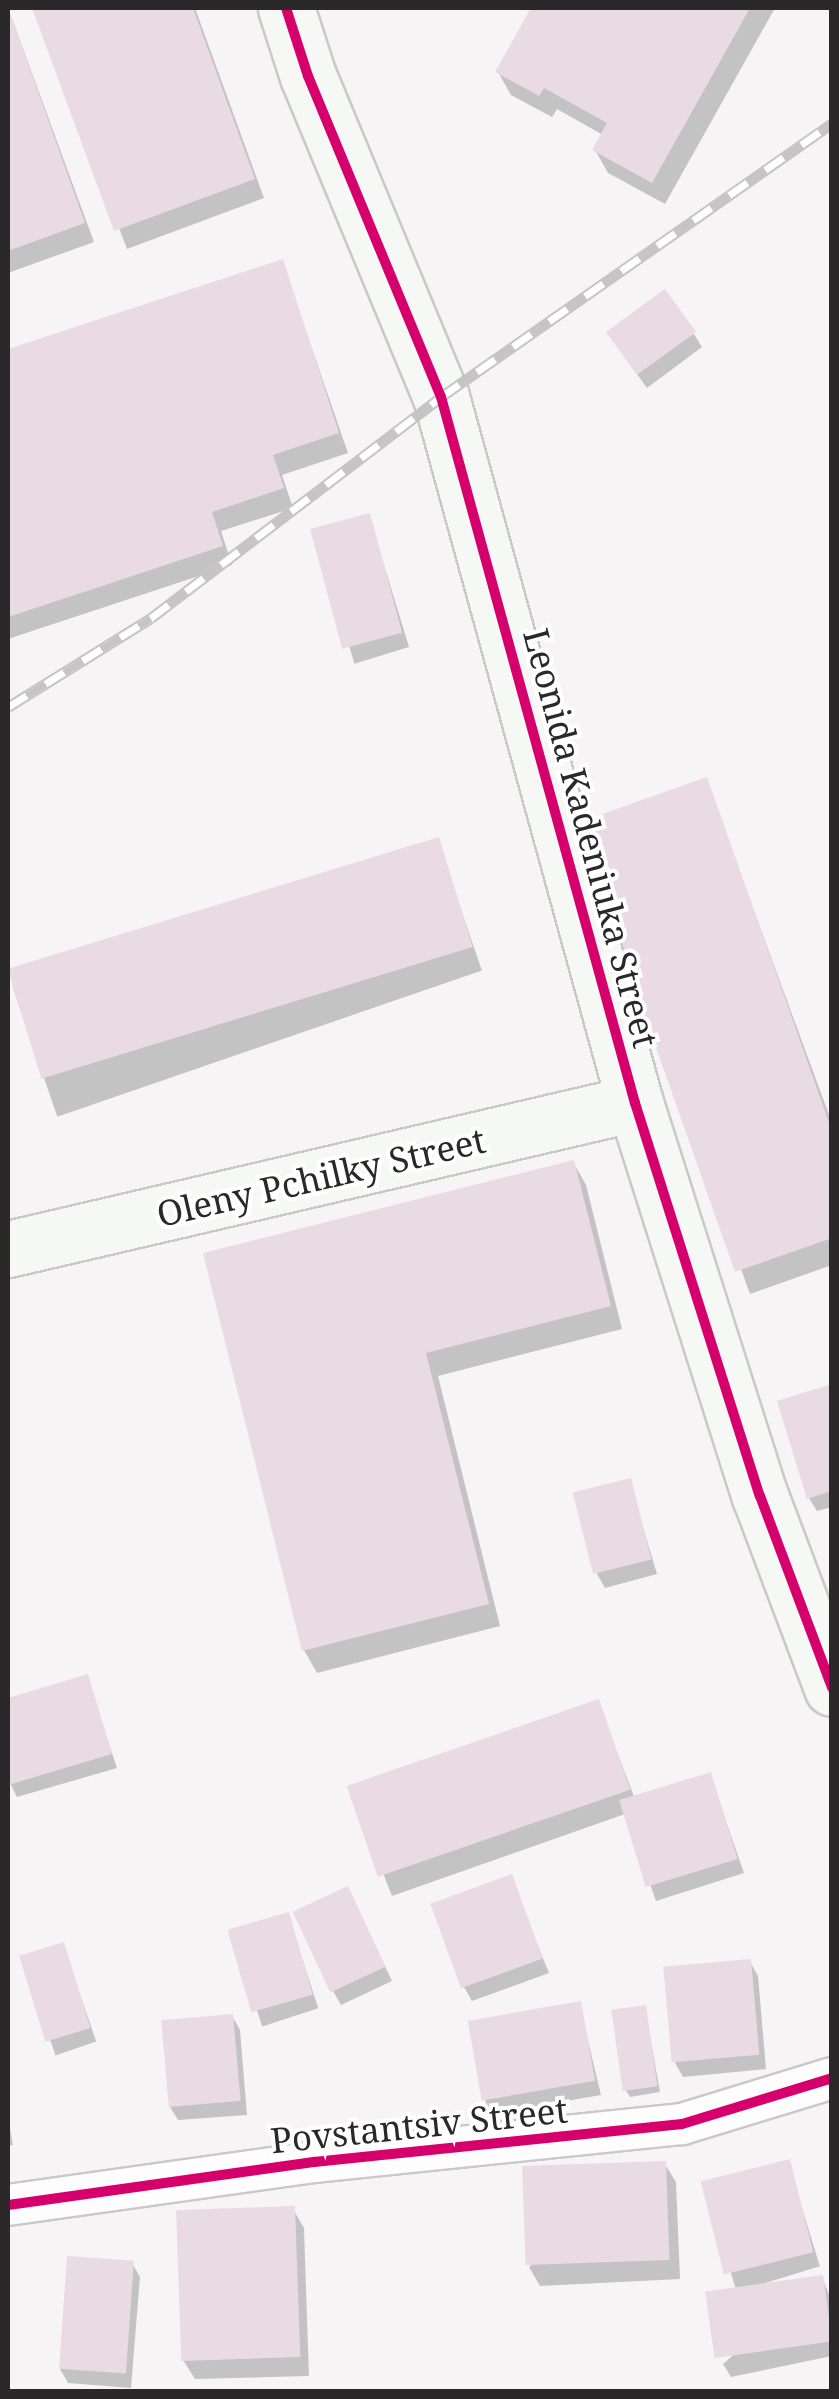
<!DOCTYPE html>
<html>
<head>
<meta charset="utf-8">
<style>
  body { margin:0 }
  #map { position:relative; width:839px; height:2399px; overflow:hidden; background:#f6f4f5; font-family:"Noto Serif",serif }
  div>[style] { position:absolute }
  .shadow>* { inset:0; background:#0003; transform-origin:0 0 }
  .building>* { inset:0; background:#eadae1; transform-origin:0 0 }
  .roads { filter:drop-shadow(2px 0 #cac8c9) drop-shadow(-2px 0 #cac8c9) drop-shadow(0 2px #cac8c9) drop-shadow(0 -2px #cac8c9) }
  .street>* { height:40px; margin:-20px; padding:0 20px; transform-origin:20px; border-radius:20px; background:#fefdfe }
  .secondary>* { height:55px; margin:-27.5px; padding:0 27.5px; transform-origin:27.5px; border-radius:27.5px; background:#f6f8f6 }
  .rail>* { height:11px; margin-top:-5.5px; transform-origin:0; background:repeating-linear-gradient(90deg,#fff 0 22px,#c6c4c5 0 44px); box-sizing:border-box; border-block:2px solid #c6c4c5 }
  .cycleway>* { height:10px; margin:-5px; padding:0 5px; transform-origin:5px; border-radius:5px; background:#d6006c }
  span { translate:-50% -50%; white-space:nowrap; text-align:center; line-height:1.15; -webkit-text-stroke:8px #fff; paint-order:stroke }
  .street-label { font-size:35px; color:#2a2829 }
  .frame { position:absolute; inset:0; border:10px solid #2a2829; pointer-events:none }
</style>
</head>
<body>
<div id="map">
  <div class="shadow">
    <i style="clip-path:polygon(8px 8px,94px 242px,8px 273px)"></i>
    <i style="clip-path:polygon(35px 8px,195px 8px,264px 198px,127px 249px)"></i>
    <i style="clip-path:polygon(534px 8px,560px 9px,775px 8px,665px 204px,608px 173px,595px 150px,603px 135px,557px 109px,552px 117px,511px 95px,498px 72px)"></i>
    <i style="clip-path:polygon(282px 262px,348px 453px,282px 475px,293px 508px,221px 531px,232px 565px,8px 639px,8px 352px)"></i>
    <i style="clip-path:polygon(694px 334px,702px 347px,647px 388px,617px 346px)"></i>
    <i style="left:369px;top:516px;width:137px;height:57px;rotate:73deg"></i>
    <i style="clip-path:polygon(706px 780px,832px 1123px,832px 1265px,750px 1294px,581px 824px)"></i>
    <i style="left:437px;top:840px;width:138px;height:449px;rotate:71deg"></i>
    <i style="clip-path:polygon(573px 1162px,586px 1185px,622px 1329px,438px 1376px,500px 1626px,317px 1673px,304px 1650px,206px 1255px)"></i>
    <i style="clip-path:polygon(832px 1387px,832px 1507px,817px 1511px,809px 1498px)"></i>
    <i style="clip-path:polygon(629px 1481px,657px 1574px,605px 1588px,597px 1574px)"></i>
    <i style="clip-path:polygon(87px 1677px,117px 1768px,17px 1797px,8px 1779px,8px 1700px)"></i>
    <i style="clip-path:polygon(598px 1702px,635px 1799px,710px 1775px,744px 1873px,656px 1901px,625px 1814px,392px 1896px,350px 1790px)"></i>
    <i style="clip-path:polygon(510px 1877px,549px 1973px,472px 2001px,464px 1987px)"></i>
    <i style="clip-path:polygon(355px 1903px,392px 1981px,341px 2005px,333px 1991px)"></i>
    <i style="left:288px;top:1915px;width:98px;height:59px;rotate:72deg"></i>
    <i style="left:63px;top:1945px;width:102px;height:43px;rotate:71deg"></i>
    <i style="clip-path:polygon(750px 1962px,758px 1976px,766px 2069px,683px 2077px,675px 2063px)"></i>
    <i style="clip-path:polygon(579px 2003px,601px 2095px,492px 2114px,485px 2101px)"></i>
    <i style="clip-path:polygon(645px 2008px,660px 2092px,630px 2097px,626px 2090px)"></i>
    <i style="clip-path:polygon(232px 2016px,240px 2030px,247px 2115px,178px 2120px,170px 2107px)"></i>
    <i style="clip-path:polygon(8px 2117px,13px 2145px,8px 2146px)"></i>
    <i style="left:788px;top:2162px;width:109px;height:87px;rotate:73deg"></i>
    <i style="clip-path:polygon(664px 2163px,676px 2182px,680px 2279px,540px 2286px,529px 2267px)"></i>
    <i style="clip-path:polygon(293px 2209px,304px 2228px,309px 2376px,195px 2379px,183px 2360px)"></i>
    <i style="clip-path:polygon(132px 2263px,140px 2277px,131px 2388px,68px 2383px,60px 2369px)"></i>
    <i style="clip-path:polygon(822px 2278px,832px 2301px,832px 2356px,731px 2377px,723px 2364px)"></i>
  </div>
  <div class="building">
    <i style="clip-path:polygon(8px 8px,85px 223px,8px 251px)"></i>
    <i style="clip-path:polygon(32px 8px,193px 8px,255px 179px,114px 231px)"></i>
    <i style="clip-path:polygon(531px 8px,750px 8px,652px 183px,592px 150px,607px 123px,544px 88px,539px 96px,495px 72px)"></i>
    <i style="clip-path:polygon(283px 259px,339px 433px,273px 455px,284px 488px,212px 512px,223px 546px,8px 617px,8px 349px)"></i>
    <i style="left:665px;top:289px;width:53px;height:73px;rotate:54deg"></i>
    <i style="left:370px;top:513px;width:124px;height:62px;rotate:75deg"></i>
    <i style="clip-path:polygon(707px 777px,832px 1131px,832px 1238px,735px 1272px,577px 823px)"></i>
    <i style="left:439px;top:837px;width:115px;height:451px;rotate:73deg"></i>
    <i style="clip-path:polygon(574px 1160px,611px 1306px,426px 1353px,489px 1604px,302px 1651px,203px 1253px)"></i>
    <i style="clip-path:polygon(832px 1384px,832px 1491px,807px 1499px,777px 1401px)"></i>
    <i style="left:631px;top:1478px;width:84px;height:60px;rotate:76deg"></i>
    <i style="clip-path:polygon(88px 1674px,112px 1754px,8px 1785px,8px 1698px)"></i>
    <i style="left:599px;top:1699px;width:96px;height:267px;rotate:71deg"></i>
    <i style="left:711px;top:1772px;width:91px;height:96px;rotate:73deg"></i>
    <i style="left:512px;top:1874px;width:90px;height:87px;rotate:70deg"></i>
    <i style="left:348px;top:1886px;width:89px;height:61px;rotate:65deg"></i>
    <i style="left:289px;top:1912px;width:86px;height:64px;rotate:74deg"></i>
    <i style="left:64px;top:1942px;width:90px;height:47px;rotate:73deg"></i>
    <i style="left:751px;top:1959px;width:96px;height:88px;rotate:85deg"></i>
    <i style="left:581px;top:2001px;width:81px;height:115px;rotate:80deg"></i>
    <i style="left:646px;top:2005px;width:82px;height:35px;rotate:82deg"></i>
    <i style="left:233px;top:2014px;width:87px;height:72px;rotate:85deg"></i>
    <i style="left:790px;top:2159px;width:96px;height:92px;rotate:76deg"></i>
    <i style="left:666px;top:2161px;width:99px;height:144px;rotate:88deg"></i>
    <i style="left:295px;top:2206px;width:151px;height:119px;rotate:88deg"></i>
    <i style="left:67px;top:2256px;width:67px;height:113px;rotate:4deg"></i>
    <i style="left:823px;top:2275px;width:67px;height:119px;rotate:82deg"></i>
  </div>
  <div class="roads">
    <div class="street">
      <i style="left:8px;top:2205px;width:309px;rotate:-8deg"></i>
      <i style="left:314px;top:2162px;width:370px;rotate:-5.9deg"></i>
      <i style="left:682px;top:2124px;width:157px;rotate:-17deg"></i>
    </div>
    <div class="secondary">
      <i style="left:286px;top:8px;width:71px;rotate:72.1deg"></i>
      <i style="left:308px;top:76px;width:347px;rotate:67.5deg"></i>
      <i style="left:441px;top:397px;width:732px;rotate:74.64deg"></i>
      <i style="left:635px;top:1103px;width:412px;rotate:72.4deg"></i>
      <i style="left:760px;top:1496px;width:205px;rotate:69.4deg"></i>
      <i style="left:8px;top:1249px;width:644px;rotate:-13.11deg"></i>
    </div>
  </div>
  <div class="rail">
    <i style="left:8px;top:707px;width:168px;rotate:-31.9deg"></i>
    <i style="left:151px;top:618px;width:365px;rotate:-37.3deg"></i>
    <i style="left:441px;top:397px;width:477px;rotate:-35deg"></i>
  </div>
  <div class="cycleway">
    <i style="left:286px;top:8px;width:71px;rotate:72.1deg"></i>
    <i style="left:308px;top:76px;width:347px;rotate:67.5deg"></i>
    <i style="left:441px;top:397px;width:732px;rotate:74.64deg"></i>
    <i style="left:635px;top:1103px;width:412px;rotate:72.4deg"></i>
    <i style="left:760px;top:1496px;width:205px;rotate:69.4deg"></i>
    <i style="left:8px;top:2205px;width:309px;rotate:-8deg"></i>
    <i style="left:314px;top:2162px;width:370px;rotate:-5.9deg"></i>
    <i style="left:682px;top:2124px;width:157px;rotate:-17deg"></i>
  </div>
  <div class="street-label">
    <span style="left:591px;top:838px;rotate:75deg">Leonida Kadeniuka Street</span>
    <span style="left:321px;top:1177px;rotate:-13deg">Oleny Pchilky Street</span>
    <span style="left:419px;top:2125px;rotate:-6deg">Povstantsiv Street</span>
  </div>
  <div class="frame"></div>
</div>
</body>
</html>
